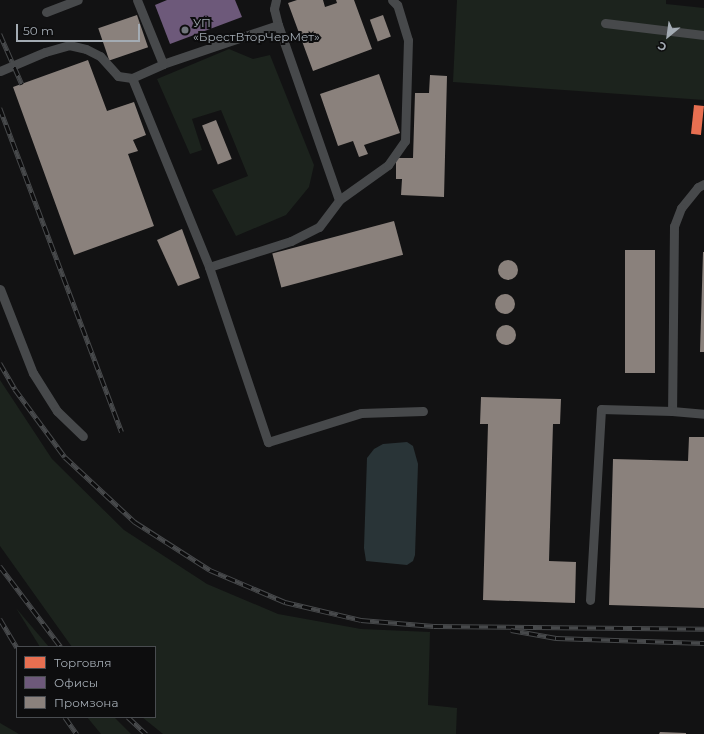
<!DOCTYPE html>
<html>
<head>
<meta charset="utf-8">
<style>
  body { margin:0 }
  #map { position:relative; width:704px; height:734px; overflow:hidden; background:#121213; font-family:Montserrat,sans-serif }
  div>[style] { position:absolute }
  .green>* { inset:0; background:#1c231d }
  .water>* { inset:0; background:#293437 }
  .shops>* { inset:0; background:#e76f51; transform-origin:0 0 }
  .offices>* { inset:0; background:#6d597a }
  .industry>* { inset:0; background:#8a817c; transform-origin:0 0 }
  .round { border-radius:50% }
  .lane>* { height:9px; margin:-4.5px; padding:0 4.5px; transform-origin:4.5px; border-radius:4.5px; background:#47494b }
  .rail>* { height:4.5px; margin-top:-2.25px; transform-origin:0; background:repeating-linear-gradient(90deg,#0d0d0e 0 9px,#47494b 0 18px); box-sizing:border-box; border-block:1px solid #47494b }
  .dots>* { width:11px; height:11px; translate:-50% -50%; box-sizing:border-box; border:2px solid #0d0d0e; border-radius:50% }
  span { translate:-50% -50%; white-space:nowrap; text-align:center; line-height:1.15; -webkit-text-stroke:4px #0d0d0e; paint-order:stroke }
  .poi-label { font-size:12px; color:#a3abb3 }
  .left { translate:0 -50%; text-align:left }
  .legend { position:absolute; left:16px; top:646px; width:140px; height:72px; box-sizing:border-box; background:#0d0d0e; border:1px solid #494c50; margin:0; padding:5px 7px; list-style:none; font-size:12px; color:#a3abb3 }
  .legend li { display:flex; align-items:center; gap:8px; height:20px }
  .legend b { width:20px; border:1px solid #494c50 }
  .north { position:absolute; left:648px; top:16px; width:40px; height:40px; -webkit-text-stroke:3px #0d0d0e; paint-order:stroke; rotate:209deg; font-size:11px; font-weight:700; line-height:16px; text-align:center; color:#a3abb3 }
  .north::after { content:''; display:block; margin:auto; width:14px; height:18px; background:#a3abb3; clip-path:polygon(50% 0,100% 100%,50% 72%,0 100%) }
  .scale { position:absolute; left:16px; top:24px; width:124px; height:18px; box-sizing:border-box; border:2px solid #a3abb3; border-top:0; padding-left:5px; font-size:12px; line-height:14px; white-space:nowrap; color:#a3abb3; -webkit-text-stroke:3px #0d0d0e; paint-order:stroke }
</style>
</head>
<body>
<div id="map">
  <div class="green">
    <i style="clip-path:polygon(457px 0,666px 0,666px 4px,704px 8px,704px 100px,453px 82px)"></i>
    <i style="clip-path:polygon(229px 49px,253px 59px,270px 55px,314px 165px,309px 187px,286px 215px,236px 236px,212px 190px,248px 176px,221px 110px,192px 119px,202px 150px,190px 154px,157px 79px)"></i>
    <i style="clip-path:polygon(0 380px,52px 459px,124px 530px,207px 584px,278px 614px,361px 629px,430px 632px,428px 705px,457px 708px,456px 734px,163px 734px,142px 717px,155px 717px,155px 647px,72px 647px,0 546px)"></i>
    <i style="clip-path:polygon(16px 608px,49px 647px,40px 647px)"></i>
    <i style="clip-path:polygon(87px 717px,114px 717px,131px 734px,101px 734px)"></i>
    <i style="clip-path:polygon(0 723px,19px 734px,0 734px)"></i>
  </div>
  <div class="water">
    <i style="clip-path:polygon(407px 442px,413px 446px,418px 464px,415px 555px,413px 561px,407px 565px,366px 561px,364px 548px,367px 458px,374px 449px,383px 444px)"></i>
  </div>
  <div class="shops">
    <i style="left:694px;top:105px;width:10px;height:29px;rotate:6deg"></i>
  </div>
  <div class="offices">
    <i style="clip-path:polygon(167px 0,235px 0,242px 17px,170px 44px,155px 5px)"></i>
  </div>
  <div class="industry">
    <i style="clip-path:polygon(297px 0,323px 0,325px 7px,337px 3px,336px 0,354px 0,372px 49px,313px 71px,288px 3px)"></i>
    <i style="left:137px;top:15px;width:34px;height:41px;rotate:71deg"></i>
    <i style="left:383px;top:15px;width:23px;height:14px;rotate:70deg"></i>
    <i style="clip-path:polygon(88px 60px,107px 111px,134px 102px,146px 135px,133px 140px,138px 151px,128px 154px,154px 226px,74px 255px,13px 87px)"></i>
    <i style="clip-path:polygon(379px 74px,400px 133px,364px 145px,368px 154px,359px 157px,353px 141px,338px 146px,320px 94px)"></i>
    <i style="clip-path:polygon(430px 75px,447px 76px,444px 197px,401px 195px,402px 179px,396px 179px,396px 158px,413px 158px,415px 93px,429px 93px)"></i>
    <i style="left:216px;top:120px;width:42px;height:15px;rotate:68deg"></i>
    <i style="left:394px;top:221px;width:35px;height:126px;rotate:75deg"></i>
    <i style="clip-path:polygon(182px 229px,200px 278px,178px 286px,157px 240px)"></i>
    <i style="left:625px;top:250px;width:30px;height:123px"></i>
    <i style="clip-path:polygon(703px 252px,704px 252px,704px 352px,700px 352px)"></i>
    <i class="round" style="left:498px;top:260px;width:20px;height:20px"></i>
    <i class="round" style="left:495px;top:294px;width:20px;height:20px"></i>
    <i class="round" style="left:496px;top:325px;width:20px;height:20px"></i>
    <i style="clip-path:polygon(481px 397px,561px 399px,560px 424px,553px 424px,549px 561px,576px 562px,575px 603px,483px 600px,488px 424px,480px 424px)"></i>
    <i style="clip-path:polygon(689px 437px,704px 437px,704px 608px,609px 605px,613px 459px,688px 461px)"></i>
    <i style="clip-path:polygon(660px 732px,686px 733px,686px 734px,659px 734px)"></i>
  </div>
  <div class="lane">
    <i style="left:276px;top:0;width:9px;rotate:103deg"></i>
    <i style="left:274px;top:9px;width:16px;rotate:76deg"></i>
    <i style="left:46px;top:12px;width:34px;rotate:-21deg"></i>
    <i style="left:605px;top:23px;width:100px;rotate:6.9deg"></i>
    <i style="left:0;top:71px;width:49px;rotate:-22.9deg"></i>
    <i style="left:45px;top:52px;width:25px;rotate:-16deg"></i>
    <i style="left:69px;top:45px;width:17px;rotate:13deg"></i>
    <i style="left:86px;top:49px;width:16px;rotate:27deg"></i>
    <i style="left:100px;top:56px;width:27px;rotate:48deg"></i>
    <i style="left:118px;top:76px;width:14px;rotate:8deg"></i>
    <i style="left:132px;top:78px;width:34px;rotate:-24deg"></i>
    <i style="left:132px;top:78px;width:204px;rotate:67.8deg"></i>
    <i style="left:209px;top:267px;width:86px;rotate:-17.6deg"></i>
    <i style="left:291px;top:241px;width:31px;rotate:-27deg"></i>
    <i style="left:319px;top:227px;width:34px;rotate:-53deg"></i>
    <i style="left:339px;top:200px;width:185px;rotate:-109.2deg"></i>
    <i style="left:278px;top:25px;width:121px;rotate:161.3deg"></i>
    <i style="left:163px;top:64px;width:69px;rotate:-112.1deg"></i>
    <i style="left:704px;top:184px;width:7px;rotate:153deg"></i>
    <i style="left:698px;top:187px;width:27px;rotate:129deg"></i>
    <i style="left:681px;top:208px;width:19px;rotate:111deg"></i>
    <i style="left:674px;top:226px;width:185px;rotate:90.6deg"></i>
    <i style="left:672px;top:411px;width:32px;rotate:5deg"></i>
    <i style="left:339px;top:200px;width:60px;rotate:-35.5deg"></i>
    <i style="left:388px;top:165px;width:29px;rotate:-55deg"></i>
    <i style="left:405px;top:141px;width:101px;rotate:-88.3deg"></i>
    <i style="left:408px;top:40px;width:37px;rotate:-107deg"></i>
    <i style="left:397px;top:5px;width:7px;rotate:-135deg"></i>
    <i style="left:209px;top:267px;width:185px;rotate:71.4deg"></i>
    <i style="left:268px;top:442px;width:97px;rotate:-17.3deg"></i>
    <i style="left:361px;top:413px;width:62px;rotate:-1.8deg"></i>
    <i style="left:0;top:289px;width:90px;rotate:68.6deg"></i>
    <i style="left:33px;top:373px;width:45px;rotate:57.7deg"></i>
    <i style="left:57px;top:411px;width:36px;rotate:44deg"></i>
    <i style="left:590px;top:600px;width:191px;rotate:-86.7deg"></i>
    <i style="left:601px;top:409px;width:71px;rotate:1.6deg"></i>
  </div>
  <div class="rail">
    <i style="left:0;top:34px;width:55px;rotate:66.3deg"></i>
    <i style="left:0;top:108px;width:346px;rotate:69.4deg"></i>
    <i style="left:0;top:363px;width:30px;rotate:60deg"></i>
    <i style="left:15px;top:389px;width:84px;rotate:53.7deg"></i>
    <i style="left:65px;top:457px;width:96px;rotate:42.9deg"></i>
    <i style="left:135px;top:522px;width:89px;rotate:32.6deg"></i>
    <i style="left:210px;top:570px;width:82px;rotate:23.1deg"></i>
    <i style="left:285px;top:602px;width:78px;rotate:13.3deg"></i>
    <i style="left:361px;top:620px;width:73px;rotate:4.7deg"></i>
    <i style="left:434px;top:626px;width:270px;rotate:0.6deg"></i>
    <i style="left:0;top:566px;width:101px;rotate:53deg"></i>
    <i style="left:0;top:619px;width:33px;rotate:59deg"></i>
    <i style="left:511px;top:630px;width:46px;rotate:10.1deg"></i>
    <i style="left:556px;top:638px;width:148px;rotate:1.9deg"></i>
    <i style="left:65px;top:717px;width:21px;rotate:55deg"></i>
    <i style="left:128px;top:717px;width:25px;rotate:43deg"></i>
  </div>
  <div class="dots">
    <i style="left:185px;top:30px;background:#70757b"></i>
  </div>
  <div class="poi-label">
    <span class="left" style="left:193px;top:30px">УП<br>«БрестВторЧерМет»</span>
  </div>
  <ul class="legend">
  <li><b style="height:11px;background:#e76f51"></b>Торговля</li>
  <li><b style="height:11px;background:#6d597a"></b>Офисы</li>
  <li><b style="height:11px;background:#8a817c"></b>Промзона</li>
  </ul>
  <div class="north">С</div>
  <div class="scale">50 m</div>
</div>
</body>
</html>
